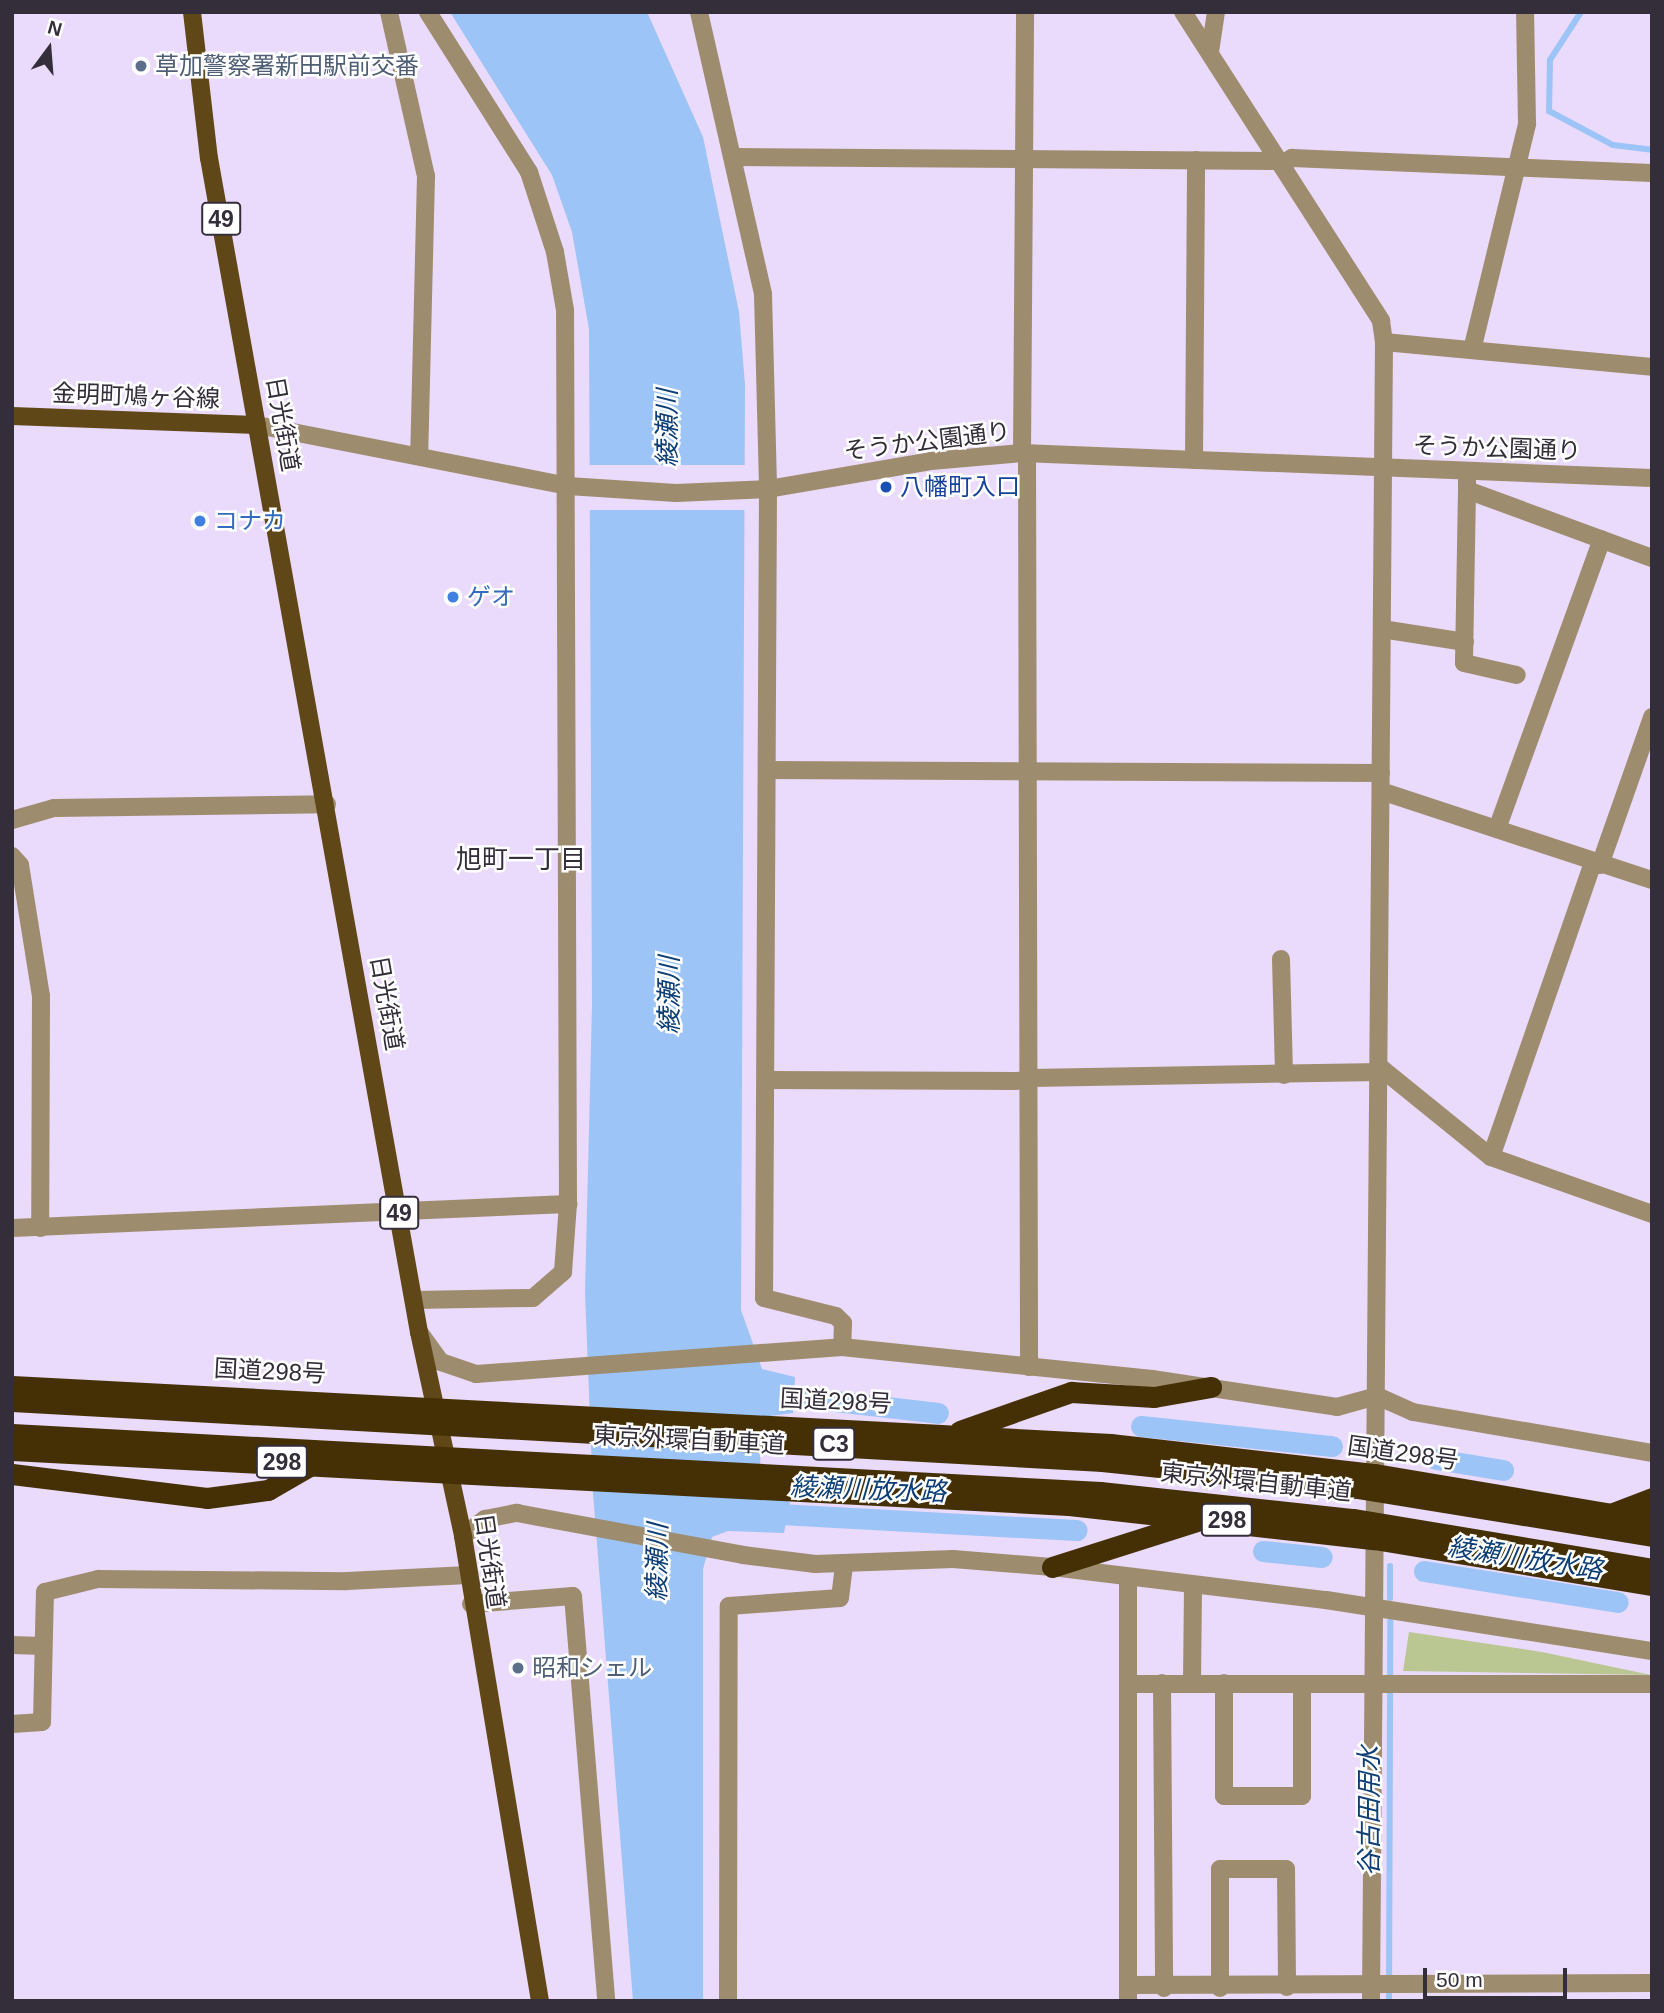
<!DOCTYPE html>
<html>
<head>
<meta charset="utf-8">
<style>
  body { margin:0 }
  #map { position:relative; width:1664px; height:2013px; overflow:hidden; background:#eadafb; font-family:Arial,"Noto Sans JP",sans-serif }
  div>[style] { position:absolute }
  .green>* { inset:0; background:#bac793 }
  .water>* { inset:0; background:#9cc4f6 }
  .pier>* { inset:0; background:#eadafb; transform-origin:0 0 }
  .stream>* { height:6px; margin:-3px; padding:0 3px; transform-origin:3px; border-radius:3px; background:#9cc4f6 }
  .canal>* { height:21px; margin:-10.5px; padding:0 10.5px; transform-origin:10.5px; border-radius:10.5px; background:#9cc4f6 }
  .minor>* { height:18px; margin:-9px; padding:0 9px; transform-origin:9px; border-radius:9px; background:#9e8c6e }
  .major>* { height:18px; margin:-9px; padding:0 9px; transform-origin:9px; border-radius:9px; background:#604718 }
  .highway>* { height:21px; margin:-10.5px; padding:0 10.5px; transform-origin:10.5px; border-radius:10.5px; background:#453006 }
  .highway-bridge>* { height:21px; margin:-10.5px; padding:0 10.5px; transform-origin:10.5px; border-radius:10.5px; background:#453006 }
  .dots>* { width:19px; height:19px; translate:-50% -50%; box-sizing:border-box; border:4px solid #fff; border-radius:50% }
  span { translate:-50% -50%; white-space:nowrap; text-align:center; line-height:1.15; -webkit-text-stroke:5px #fff; paint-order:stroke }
  .shield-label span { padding:2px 5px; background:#fff; border:2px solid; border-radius:5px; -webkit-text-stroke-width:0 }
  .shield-label { font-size:23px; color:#342d3a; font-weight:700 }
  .service-label { font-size:24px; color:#4e5e75 }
  .left { translate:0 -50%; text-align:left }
  .street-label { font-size:24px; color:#342d3a }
  .transit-label { font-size:24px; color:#164399 }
  .shop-label { font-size:24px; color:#366cbe }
  .water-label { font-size:26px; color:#0d3f76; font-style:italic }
  .neighbourhood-label { font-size:26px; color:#342d3a }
  .frame { position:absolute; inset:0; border:14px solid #342d3a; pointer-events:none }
  .north { position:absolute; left:14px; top:14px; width:70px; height:70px; -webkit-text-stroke:5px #fff; paint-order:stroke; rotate:16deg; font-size:19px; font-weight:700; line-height:28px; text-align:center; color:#342d3a }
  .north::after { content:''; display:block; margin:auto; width:24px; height:32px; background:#342d3a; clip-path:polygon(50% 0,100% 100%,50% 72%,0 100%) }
  .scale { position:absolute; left:1423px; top:1968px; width:144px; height:32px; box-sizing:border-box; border:4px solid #342d3a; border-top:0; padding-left:9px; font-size:21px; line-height:24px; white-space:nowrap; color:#342d3a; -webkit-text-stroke:5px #fff; paint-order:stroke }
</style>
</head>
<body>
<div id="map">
  <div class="green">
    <i style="clip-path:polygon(1409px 1632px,1542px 1652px,1651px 1675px,1403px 1671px)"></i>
  </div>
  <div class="water">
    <i style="clip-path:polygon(450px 12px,647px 12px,703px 137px,739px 312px,745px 385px,741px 1310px,762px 1369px,795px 1377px,793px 1413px,762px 1417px,759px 1493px,790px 1502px,784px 1533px,728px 1531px,712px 1537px,703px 1569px,703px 2001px,633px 2001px,593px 1493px,585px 1293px,592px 1005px,589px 329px,572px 232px,552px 175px)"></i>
  </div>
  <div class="pier">
    <i style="left:587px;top:465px;width:161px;height:45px"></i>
  </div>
  <div class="stream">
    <i style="left:1581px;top:12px;width:57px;rotate:122.9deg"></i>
    <i style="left:1550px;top:60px;width:51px;rotate:91.1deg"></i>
    <i style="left:1549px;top:111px;width:72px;rotate:28deg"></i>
    <i style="left:1613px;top:145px;width:39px;rotate:7deg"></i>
    <i style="left:1390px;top:1598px;width:32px;rotate:-90deg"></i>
    <i style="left:1389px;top:2001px;width:380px;rotate:-89.8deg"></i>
  </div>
  <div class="canal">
    <i style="left:766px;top:1393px;width:173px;rotate:6.6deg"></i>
    <i style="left:1141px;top:1426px;width:192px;rotate:6deg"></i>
    <i style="left:1436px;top:1459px;width:68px;rotate:9.3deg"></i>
    <i style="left:761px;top:1513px;width:316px;rotate:3.1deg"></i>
    <i style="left:1263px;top:1551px;width:59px;rotate:5.8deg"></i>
    <i style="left:1424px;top:1571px;width:196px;rotate:9.1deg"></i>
  </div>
  <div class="minor">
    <i style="left:389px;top:12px;width:168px;rotate:77.3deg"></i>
    <i style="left:426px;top:176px;width:277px;rotate:91.4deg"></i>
    <i style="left:699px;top:12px;width:289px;rotate:77.2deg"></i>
    <i style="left:763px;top:294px;width:195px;rotate:88.5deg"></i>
    <i style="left:768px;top:489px;width:809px;rotate:90.28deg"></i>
    <i style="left:764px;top:1298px;width:74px;rotate:14deg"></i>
    <i style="left:836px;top:1316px;width:10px;rotate:45deg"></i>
    <i style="left:843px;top:1323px;width:24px;rotate:92deg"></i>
    <i style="left:1183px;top:12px;width:367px;rotate:57.3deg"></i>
    <i style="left:1381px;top:321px;width:21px;rotate:82deg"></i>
    <i style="left:1384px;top:342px;width:1659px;rotate:90.45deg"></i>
    <i style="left:1210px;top:52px;width:40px;rotate:-81.5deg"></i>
    <i style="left:734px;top:157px;width:546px;rotate:0.42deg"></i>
    <i style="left:1282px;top:164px;width:12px;rotate:-31deg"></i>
    <i style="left:1292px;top:158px;width:360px;rotate:2.4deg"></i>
    <i style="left:1384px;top:342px;width:269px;rotate:5.3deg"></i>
    <i style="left:1472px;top:350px;width:233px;rotate:-76.3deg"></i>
    <i style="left:1527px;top:124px;width:112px;rotate:-91deg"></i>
    <i style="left:257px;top:425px;width:317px;rotate:11.1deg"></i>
    <i style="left:568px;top:486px;width:108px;rotate:3.7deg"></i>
    <i style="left:676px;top:493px;width:92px;rotate:-2.5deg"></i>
    <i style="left:768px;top:489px;width:165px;rotate:-9.7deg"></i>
    <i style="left:931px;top:461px;width:91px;rotate:-5deg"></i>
    <i style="left:1022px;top:453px;width:630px;rotate:2.27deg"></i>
    <i style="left:1022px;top:453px;width:441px;rotate:-89.6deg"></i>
    <i style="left:1027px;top:453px;width:914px;rotate:89.87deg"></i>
    <i style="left:1194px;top:460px;width:300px;rotate:-89.6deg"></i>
    <i style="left:1467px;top:480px;width:10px;rotate:90deg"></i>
    <i style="left:1467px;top:490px;width:197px;rotate:20.2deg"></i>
    <i style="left:1467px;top:490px;width:173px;rotate:91deg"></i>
    <i style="left:1464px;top:663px;width:54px;rotate:12.8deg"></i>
    <i style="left:1382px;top:629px;width:84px;rotate:8.9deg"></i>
    <i style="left:767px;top:770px;width:614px;rotate:0.28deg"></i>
    <i style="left:1381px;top:791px;width:285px;rotate:18.2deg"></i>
    <i style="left:12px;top:820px;width:44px;rotate:-15.9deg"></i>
    <i style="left:54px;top:808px;width:273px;rotate:-0.8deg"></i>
    <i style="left:1497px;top:829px;width:308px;rotate:-70.1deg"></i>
    <i style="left:12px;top:856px;width:12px;rotate:48deg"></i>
    <i style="left:20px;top:865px;width:133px;rotate:80.9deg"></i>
    <i style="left:41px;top:996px;width:232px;rotate:90.2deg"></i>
    <i style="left:1600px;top:865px;width:157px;rotate:-70.6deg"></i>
    <i style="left:1281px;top:959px;width:116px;rotate:88.5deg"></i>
    <i style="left:1381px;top:1068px;width:141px;rotate:39deg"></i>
    <i style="left:1491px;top:1157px;width:171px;rotate:19.5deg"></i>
    <i style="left:1031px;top:1078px;width:350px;rotate:-1deg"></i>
    <i style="left:767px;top:1080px;width:263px;rotate:0.2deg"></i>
    <i style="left:1491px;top:1157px;width:311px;rotate:-70.9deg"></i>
    <i style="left:12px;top:1228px;width:557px;rotate:-2.47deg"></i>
    <i style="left:414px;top:1300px;width:119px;rotate:-1deg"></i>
    <i style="left:533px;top:1298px;width:40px;rotate:-41deg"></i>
    <i style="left:563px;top:1272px;width:68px;rotate:-85.8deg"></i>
    <i style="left:568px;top:1204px;width:894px;rotate:-90.19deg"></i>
    <i style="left:565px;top:310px;width:59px;rotate:-99.8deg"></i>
    <i style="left:555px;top:252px;width:84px;rotate:-108deg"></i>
    <i style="left:529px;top:172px;width:189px;rotate:-122.3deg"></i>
    <i style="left:419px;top:1332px;width:37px;rotate:54deg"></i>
    <i style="left:441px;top:1362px;width:37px;rotate:19deg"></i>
    <i style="left:476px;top:1374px;width:367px;rotate:-4.2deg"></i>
    <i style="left:842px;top:1347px;width:312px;rotate:5.9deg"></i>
    <i style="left:1152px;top:1379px;width:187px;rotate:8.6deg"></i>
    <i style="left:1337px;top:1407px;width:41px;rotate:-15.4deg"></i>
    <i style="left:1377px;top:1396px;width:39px;rotate:24deg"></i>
    <i style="left:1413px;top:1412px;width:242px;rotate:9.7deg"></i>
    <i style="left:463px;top:1536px;width:28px;rotate:-38deg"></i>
    <i style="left:485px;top:1519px;width:33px;rotate:-11deg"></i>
    <i style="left:517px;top:1513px;width:230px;rotate:10.5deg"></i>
    <i style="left:743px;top:1555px;width:73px;rotate:7.1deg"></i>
    <i style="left:815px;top:1564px;width:138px;rotate:-2.1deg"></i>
    <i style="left:953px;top:1559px;width:99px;rotate:4.6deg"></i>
    <i style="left:1052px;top:1567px;width:276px;rotate:6.9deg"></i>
    <i style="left:1326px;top:1600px;width:330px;rotate:8.9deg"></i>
    <i style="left:471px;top:1604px;width:102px;rotate:-4.5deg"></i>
    <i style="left:573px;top:1596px;width:406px;rotate:85.3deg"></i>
    <i style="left:12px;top:1645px;width:30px;rotate:2deg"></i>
    <i style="left:1162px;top:1683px;width:305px;rotate:89.6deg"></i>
    <i style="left:1192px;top:1683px;width:98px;rotate:-89.4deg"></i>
    <i style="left:1224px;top:1683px;width:113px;rotate:90deg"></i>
    <i style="left:1224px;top:1796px;width:78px"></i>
    <i style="left:1302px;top:1796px;width:112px;rotate:-90deg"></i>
    <i style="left:1128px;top:1684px;width:524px"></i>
    <i style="left:12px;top:1724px;width:30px;rotate:-4deg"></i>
    <i style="left:42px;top:1722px;width:130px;rotate:-88.7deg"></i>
    <i style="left:45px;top:1592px;width:55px;rotate:-13.8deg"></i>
    <i style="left:98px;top:1579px;width:249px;rotate:0.5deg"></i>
    <i style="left:347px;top:1581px;width:121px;rotate:-2.8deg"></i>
    <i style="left:1128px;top:1985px;width:408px;rotate:-90deg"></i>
    <i style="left:1220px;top:1988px;width:119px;rotate:-90deg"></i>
    <i style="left:1220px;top:1869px;width:66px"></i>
    <i style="left:1286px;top:1869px;width:118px;rotate:89.5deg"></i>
    <i style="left:728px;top:2001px;width:395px;rotate:-89.9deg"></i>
    <i style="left:729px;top:1606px;width:111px;rotate:-4.1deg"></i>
    <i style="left:840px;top:1598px;width:35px;rotate:-83deg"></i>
    <i style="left:1128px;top:2001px;width:16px;rotate:-90deg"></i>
    <i style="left:1128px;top:1985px;width:524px;rotate:-0.22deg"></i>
  </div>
  <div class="major">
    <i style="left:192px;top:12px;width:147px;rotate:83.4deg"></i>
    <i style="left:209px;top:158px;width:1193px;rotate:79.86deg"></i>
    <i style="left:419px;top:1332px;width:209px;rotate:77.8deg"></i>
    <i style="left:463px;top:1536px;width:471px;rotate:80.6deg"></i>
    <i style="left:12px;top:416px;width:245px;rotate:2.1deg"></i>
  </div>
  <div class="highway">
    <i style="left:12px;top:1386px;width:1100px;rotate:3.02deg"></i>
    <i style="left:1110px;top:1444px;width:267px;rotate:6.5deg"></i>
    <i style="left:1375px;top:1474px;width:281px;rotate:9.6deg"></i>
    <i style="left:960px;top:1431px;width:118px;rotate:-19.4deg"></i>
    <i style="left:1071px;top:1392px;width:83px;rotate:3.4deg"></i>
    <i style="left:1154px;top:1397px;width:58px;rotate:-10deg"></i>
    <i style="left:12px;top:1450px;width:1058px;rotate:2.98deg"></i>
    <i style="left:1069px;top:1505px;width:307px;rotate:6.4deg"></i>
    <i style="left:1374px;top:1539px;width:282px;rotate:9.4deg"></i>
    <i style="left:12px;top:1474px;width:196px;rotate:7deg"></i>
    <i style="left:207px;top:1498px;width:62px;rotate:-7.5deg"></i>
    <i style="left:268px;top:1490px;width:52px;rotate:-30deg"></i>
    <i style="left:1613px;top:1513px;width:42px;rotate:-21deg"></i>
    <i style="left:1052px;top:1567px;width:152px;rotate:-17.6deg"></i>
  </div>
  <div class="highway-bridge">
    <i style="left:12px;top:1401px;width:1092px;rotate:3.15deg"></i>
    <i style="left:1102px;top:1461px;width:256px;rotate:6deg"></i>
    <i style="left:1357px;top:1488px;width:299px;rotate:9.2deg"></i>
    <i style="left:12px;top:1434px;width:1090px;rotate:3.05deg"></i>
    <i style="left:1100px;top:1492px;width:255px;rotate:6.1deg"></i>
    <i style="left:1354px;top:1519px;width:302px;rotate:9.5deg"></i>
  </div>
  <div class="dots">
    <i style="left:141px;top:66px;background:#5c6f8a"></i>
    <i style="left:886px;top:487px;background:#1a4fb4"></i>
    <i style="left:200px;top:521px;background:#3f7fe0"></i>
    <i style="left:453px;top:597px;background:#3f7fe0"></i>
    <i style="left:518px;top:1668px;background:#5c6f8a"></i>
  </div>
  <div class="shield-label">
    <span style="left:221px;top:219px">49</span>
    <span style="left:399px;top:1213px">49</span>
    <span style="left:834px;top:1444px">C3</span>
    <span style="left:282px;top:1462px">298</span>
    <span style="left:1227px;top:1520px">298</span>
  </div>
  <div class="service-label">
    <span class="left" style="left:155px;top:66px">草加警察署新田駅前交番</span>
    <span class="left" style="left:532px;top:1668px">昭和シェル</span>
  </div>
  <div class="street-label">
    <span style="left:136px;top:396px;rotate:2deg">金明町鳩ヶ谷線</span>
    <span style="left:283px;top:424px;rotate:80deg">日光街道</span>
    <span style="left:927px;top:441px;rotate:-7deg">そうか公園通り</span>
    <span style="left:1497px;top:448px;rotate:2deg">そうか公園通り</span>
    <span style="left:387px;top:1003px;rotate:80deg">日光街道</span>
    <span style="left:270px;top:1371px;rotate:3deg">国道298号</span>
    <span style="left:836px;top:1401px;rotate:3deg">国道298号</span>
    <span style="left:689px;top:1440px;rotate:3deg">東京外環自動車道</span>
    <span style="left:1403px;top:1453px;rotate:8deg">国道298号</span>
    <span style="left:1256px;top:1482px;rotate:6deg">東京外環自動車道</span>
    <span style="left:490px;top:1561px;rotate:82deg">日光街道</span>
  </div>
  <div class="transit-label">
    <span class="left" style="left:900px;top:487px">八幡町入口</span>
  </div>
  <div class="shop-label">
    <span class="left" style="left:214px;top:521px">コナカ</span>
    <span class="left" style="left:467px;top:597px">ゲオ</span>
  </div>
  <div class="water-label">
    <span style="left:668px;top:428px;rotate:-90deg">綾瀬川</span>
    <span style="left:670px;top:995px;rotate:-90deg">綾瀬川</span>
    <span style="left:868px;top:1490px;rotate:2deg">綾瀬川放水路</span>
    <span style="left:1525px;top:1559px;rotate:9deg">綾瀬川放水路</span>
    <span style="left:658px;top:1562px;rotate:-89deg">綾瀬川</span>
    <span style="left:1370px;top:1811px;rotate:-90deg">谷古田用水</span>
  </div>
  <div class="neighbourhood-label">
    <span style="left:521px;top:860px">旭町一丁目</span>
  </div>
  <div class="frame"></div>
  <div class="north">N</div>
  <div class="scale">50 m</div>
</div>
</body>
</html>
